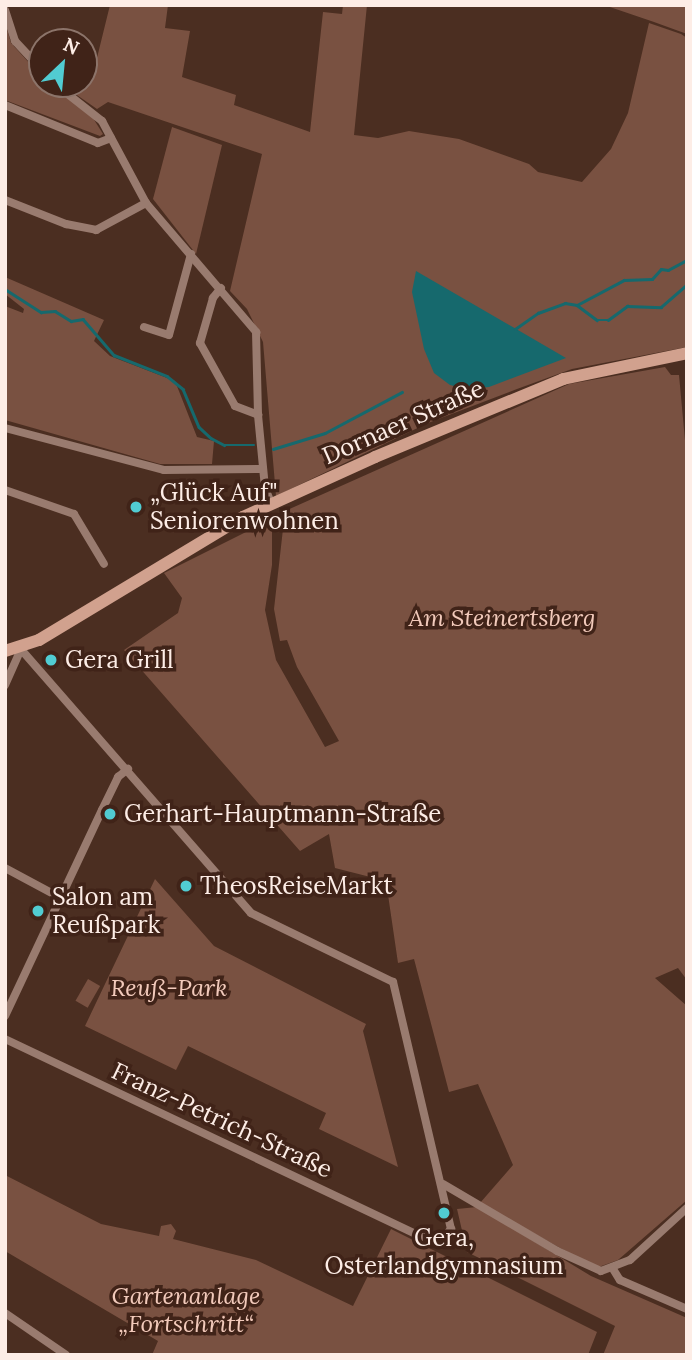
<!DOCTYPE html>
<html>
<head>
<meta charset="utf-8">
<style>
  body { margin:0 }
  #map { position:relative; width:692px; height:1360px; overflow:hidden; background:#4b2e21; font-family:Lora,serif }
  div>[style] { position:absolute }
  .green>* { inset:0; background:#795141; transform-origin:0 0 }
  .water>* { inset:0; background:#16696d }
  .stream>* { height:2.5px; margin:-1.25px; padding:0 1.25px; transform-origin:1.25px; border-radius:1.25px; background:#16696d }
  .street>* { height:8px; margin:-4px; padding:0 4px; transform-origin:4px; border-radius:4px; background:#997b6f }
  .secondary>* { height:12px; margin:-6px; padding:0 6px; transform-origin:6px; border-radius:6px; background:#d1a18e }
  .dots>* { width:19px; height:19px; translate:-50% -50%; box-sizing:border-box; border:4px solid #402318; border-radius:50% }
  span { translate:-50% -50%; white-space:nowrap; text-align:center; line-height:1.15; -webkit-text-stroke:7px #402318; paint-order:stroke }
  .street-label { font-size:24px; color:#fdede6 }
  .poi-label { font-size:24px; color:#fdede6 }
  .left { translate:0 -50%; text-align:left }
  .park-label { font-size:24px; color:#f2cabb; font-style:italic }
  .frame { position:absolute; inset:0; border:7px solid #fdede6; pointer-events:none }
  .north { position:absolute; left:28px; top:28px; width:70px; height:70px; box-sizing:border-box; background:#402318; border:2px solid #8c746a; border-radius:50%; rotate:26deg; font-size:19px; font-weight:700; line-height:28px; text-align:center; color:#fdede6 }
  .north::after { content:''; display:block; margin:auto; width:24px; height:32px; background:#51ccd2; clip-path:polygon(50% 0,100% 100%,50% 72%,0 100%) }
</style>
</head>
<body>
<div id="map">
  <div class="green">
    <i style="clip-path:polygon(110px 5px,168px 5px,165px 28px,190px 31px,182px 77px,236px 95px,234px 105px,310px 132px,323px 12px,342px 14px,343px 5px,367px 5px,354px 135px,378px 138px,409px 131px,459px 139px,529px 164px,538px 172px,582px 182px,611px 149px,628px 113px,649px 23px,681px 34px,687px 38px,687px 347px,572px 369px,517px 389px,428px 423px,276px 496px,263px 342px,247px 309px,230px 291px,262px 154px,108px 102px,97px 109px,61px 84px,84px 84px,84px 67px,94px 70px)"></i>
    <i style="clip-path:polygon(604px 5px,687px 5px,687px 34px,654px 22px)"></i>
    <i style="clip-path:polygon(5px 22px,11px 43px,42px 77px,42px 84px,50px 84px,93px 118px,103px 134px,100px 136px,5px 100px)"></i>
    <i style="clip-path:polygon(172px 127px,222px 145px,196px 254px,153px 199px)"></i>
    <i style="clip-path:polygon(5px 277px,104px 320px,94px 341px,110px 356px,175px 381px,197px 437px,214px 441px,212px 464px,160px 464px,5px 420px,5px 306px,23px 313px,24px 309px,5px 294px)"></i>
    <i style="clip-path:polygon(665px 367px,671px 375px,679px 375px,687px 462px,687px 980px,678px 968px,655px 978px,687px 1006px,687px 1200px,618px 1260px,596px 1268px,480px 1203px,513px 1165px,478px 1084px,449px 1092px,414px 959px,398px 963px,386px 881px,335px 868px,329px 834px,300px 851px,124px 650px,178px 613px,182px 598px,164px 573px,272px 519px,272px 565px,265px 610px,276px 660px,325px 747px,339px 741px,297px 667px,287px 640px,280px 641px,274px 609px,285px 511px,569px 384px)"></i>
    <i style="clip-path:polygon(155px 879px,214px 946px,366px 1024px,363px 1031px,398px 1167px,319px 1129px,326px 1113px,188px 1046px,176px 1070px,85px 1026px)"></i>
    <i style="left:88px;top:979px;width:14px;height:25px;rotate:30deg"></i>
    <i style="clip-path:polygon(5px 1175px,101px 1224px,159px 1236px,161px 1226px,171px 1224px,176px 1231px,173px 1239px,256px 1260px,353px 1306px,391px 1229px,597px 1332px,588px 1355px,152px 1355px,158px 1341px,5px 1251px)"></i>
    <i style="clip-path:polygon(477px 1207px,591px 1276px,687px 1318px,687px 1355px,603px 1355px,615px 1326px,467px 1252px,457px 1209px)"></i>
  </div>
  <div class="water">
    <i style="clip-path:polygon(416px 271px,566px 358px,489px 387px,467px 389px,450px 385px,434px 373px,424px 349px,412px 292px)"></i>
  </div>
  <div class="stream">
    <i style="left:5px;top:289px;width:43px;rotate:32.6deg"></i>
    <i style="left:41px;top:312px;width:14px;rotate:-4deg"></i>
    <i style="left:55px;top:311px;width:19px;rotate:32deg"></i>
    <i style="left:71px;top:321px;width:12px;rotate:-9deg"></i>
    <i style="left:83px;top:319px;width:48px;rotate:49.3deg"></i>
    <i style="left:114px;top:355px;width:57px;rotate:21.6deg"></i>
    <i style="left:167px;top:376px;width:21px;rotate:39deg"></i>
    <i style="left:183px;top:389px;width:41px;rotate:67.2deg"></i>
    <i style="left:199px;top:427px;width:16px;rotate:43deg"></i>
    <i style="left:211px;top:438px;width:15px;rotate:28deg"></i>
    <i style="left:224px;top:445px;width:30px"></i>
    <i style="left:577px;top:305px;width:53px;rotate:-28deg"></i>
    <i style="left:624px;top:280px;width:28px;rotate:-2deg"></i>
    <i style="left:652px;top:279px;width:13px;rotate:-48deg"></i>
    <i style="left:661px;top:269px;width:7px;rotate:8deg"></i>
    <i style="left:668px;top:270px;width:21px;rotate:-28deg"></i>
    <i style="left:515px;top:329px;width:28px;rotate:-35deg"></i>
    <i style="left:538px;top:313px;width:29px;rotate:-20deg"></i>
    <i style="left:565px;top:303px;width:12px;rotate:9deg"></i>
    <i style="left:577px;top:305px;width:25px;rotate:37deg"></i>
    <i style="left:597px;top:320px;width:11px"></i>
    <i style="left:608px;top:320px;width:24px;rotate:-36deg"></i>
    <i style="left:627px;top:306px;width:34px;rotate:2deg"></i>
    <i style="left:661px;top:307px;width:35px;rotate:-41deg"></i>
    <i style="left:273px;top:449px;width:54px;rotate:-17.1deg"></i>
    <i style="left:325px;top:433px;width:87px;rotate:-28deg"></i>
  </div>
  <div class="street">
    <i style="left:5px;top:10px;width:33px;rotate:72deg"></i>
    <i style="left:15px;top:41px;width:40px;rotate:47deg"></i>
    <i style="left:55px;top:84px;width:60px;rotate:38.2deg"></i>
    <i style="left:102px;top:121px;width:93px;rotate:61.8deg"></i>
    <i style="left:146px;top:203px;width:170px;rotate:49.5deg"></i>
    <i style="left:256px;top:332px;width:83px;rotate:88.6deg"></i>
    <i style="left:258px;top:415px;width:73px;rotate:84.5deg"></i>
    <i style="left:265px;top:488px;width:16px;rotate:68deg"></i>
    <i style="left:5px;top:105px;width:100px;rotate:22.2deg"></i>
    <i style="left:98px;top:143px;width:14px;rotate:-21deg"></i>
    <i style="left:5px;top:200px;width:66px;rotate:21.5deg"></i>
    <i style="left:66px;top:224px;width:31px;rotate:11deg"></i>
    <i style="left:96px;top:230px;width:57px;rotate:-28.4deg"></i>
    <i style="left:221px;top:288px;width:13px;rotate:129deg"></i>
    <i style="left:213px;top:298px;width:47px;rotate:106.1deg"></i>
    <i style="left:200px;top:343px;width:72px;rotate:60.9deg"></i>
    <i style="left:235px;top:406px;width:25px;rotate:21deg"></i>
    <i style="left:144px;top:327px;width:26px;rotate:18deg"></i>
    <i style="left:169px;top:335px;width:84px;rotate:-74.8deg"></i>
    <i style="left:5px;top:428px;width:164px;rotate:14.8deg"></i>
    <i style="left:164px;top:470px;width:99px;rotate:-0.6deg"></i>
    <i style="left:5px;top:490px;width:73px;rotate:19.2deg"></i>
    <i style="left:74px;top:514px;width:58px;rotate:59deg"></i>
    <i style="left:5px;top:685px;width:39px;rotate:-66deg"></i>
    <i style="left:5px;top:868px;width:64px;rotate:28.2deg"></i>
    <i style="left:5px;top:1016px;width:228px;rotate:-64.8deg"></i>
    <i style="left:102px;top:810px;width:37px;rotate:-64deg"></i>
    <i style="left:118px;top:777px;width:13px;rotate:-39deg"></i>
    <i style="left:5px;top:1039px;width:462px;rotate:25.4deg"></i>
    <i style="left:422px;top:1237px;width:22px"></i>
    <i style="left:444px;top:1237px;width:11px;rotate:-49deg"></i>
    <i style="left:451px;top:1229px;width:254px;rotate:-103.2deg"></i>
    <i style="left:393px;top:982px;width:158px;rotate:-154.1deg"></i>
    <i style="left:251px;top:913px;width:350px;rotate:-131.1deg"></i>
    <i style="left:443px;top:1184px;width:132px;rotate:30.4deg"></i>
    <i style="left:557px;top:1251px;width:48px;rotate:24.4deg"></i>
    <i style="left:601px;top:1271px;width:31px;rotate:-21deg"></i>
    <i style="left:630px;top:1260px;width:77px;rotate:-42.4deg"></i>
    <i style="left:613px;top:1269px;width:13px;rotate:58deg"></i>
    <i style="left:620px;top:1280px;width:73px;rotate:23.4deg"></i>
    <i style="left:5px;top:1313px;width:74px;rotate:34.5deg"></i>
  </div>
  <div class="secondary">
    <i style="left:5px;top:651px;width:36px;rotate:-18deg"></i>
    <i style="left:39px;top:640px;width:238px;rotate:-31.1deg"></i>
    <i style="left:243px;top:517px;width:145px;rotate:-24.4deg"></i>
    <i style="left:375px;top:457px;width:204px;rotate:-22.5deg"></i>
    <i style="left:563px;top:379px;width:127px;rotate:-11.8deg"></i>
  </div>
  <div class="dots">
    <i style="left:136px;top:507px;background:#51ccd2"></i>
    <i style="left:51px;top:660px;background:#51ccd2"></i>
    <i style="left:110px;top:814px;background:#51ccd2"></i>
    <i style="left:186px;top:886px;background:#51ccd2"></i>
    <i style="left:38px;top:911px;background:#51ccd2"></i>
    <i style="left:444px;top:1213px;background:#51ccd2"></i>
  </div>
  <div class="street-label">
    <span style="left:403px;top:422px;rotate:-24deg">Dornaer Straße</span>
    <span style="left:222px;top:1120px;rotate:25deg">Franz-Petrich-Straße</span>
  </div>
  <div class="poi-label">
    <span class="left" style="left:150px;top:507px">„Glück Auf"<br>Seniorenwohnen</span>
    <span class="left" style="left:65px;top:660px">Gera Grill</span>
    <span class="left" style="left:124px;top:814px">Gerhart-Hauptmann-Straße</span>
    <span class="left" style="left:200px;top:886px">TheosReiseMarkt</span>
    <span class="left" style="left:52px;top:911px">Salon am<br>Reußpark</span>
    <span style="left:444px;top:1252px">Gera,<br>Osterlandgymnasium</span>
  </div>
  <div class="park-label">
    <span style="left:502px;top:618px">Am Steinertsberg</span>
    <span style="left:169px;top:988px">Reuß-Park</span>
    <span style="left:186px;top:1310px">Gartenanlage<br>„Fortschritt“</span>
  </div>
  <div class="frame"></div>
  <div class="north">N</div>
</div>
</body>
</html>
